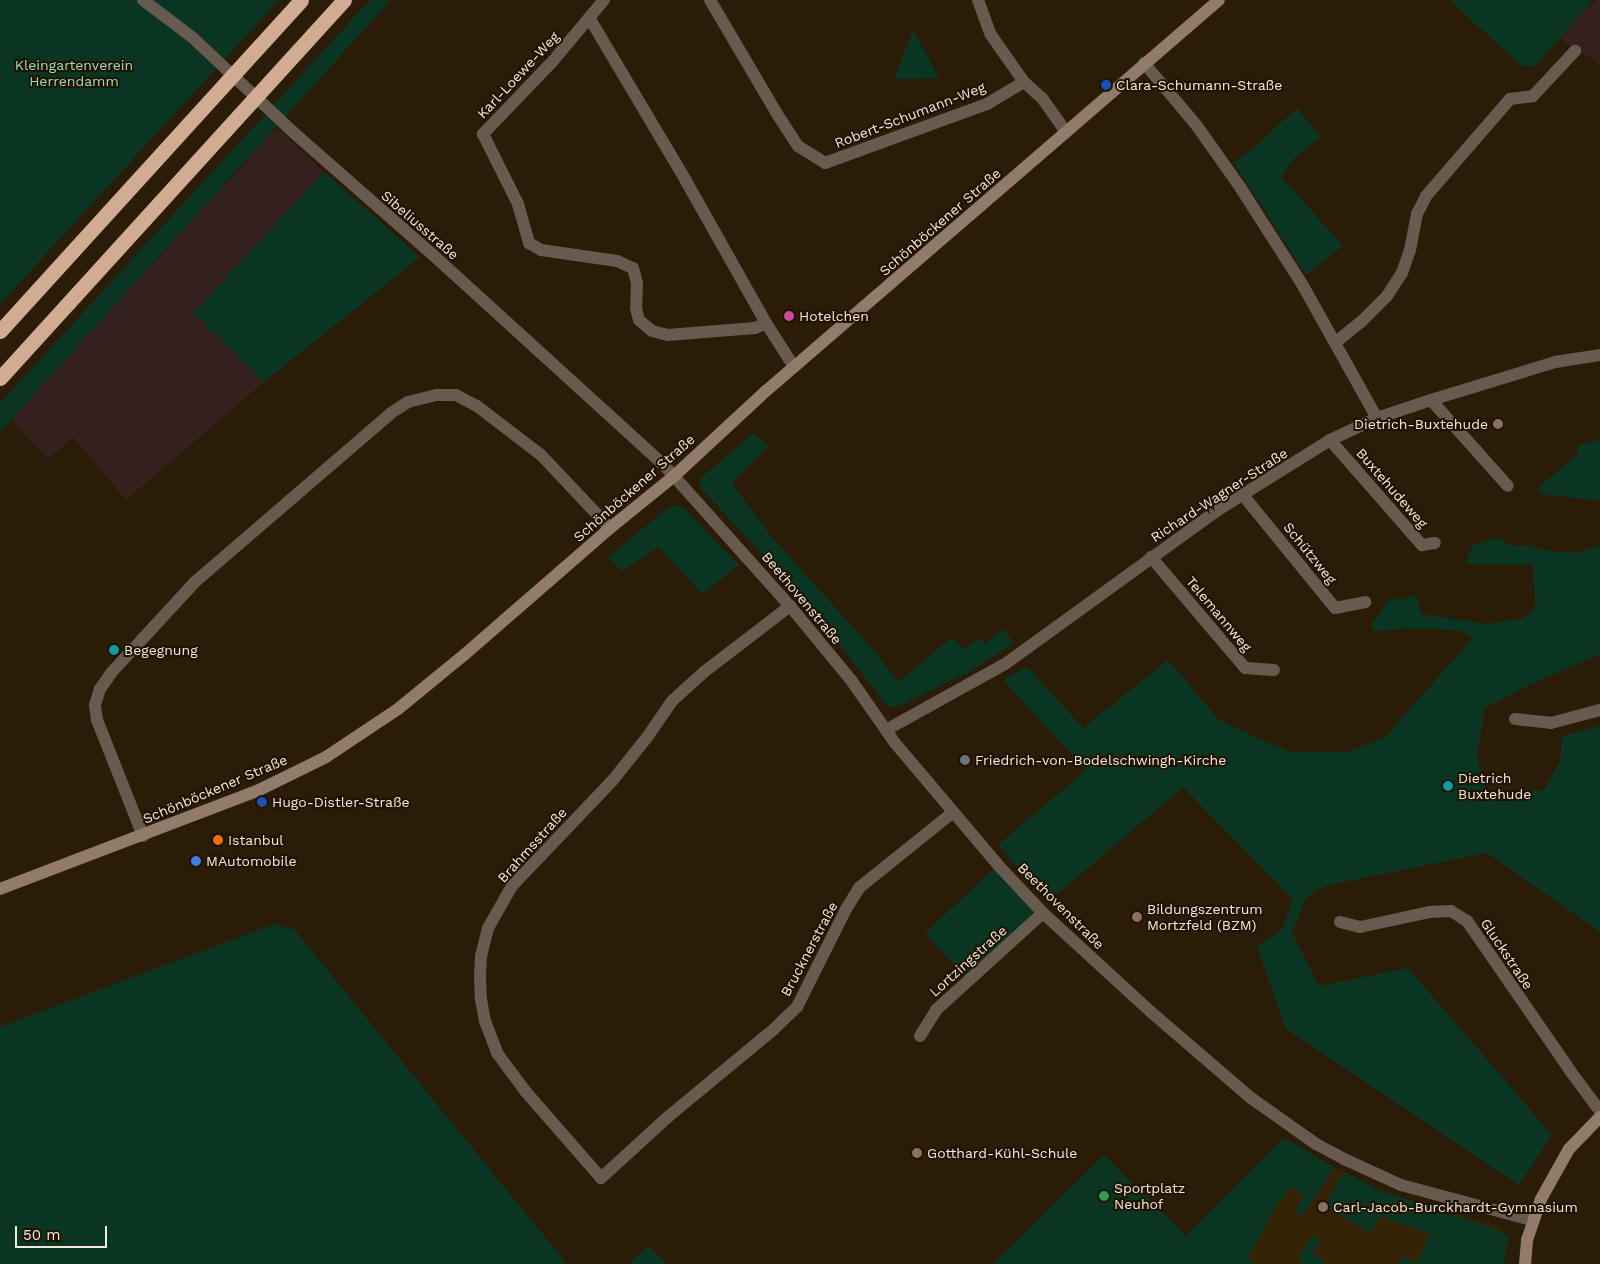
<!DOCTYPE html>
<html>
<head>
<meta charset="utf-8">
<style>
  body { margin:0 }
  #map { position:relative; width:1600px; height:1264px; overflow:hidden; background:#2a1c07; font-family:"Work Sans",sans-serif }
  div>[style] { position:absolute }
  .commercial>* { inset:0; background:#34211e }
  .built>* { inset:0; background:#342205 }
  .green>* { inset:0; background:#0b3523; transform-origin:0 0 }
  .street>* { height:12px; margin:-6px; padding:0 6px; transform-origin:6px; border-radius:6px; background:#695a50 }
  .secondary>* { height:12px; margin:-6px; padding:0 6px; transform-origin:6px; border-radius:6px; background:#937b6b }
  .highway>* { height:15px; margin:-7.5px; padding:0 7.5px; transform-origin:7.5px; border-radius:7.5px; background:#d2ac92 }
  .dots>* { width:14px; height:14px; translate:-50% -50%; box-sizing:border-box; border:2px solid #201301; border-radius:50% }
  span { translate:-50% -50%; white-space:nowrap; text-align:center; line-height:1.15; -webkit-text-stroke:4px #201301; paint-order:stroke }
  .park-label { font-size:14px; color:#99dfba }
  .street-label { font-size:14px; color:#f2e8dc }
  .poi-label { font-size:14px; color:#f2e8dc }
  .left { translate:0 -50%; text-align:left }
  .right { translate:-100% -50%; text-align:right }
  .scale { position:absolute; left:15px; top:1226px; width:92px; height:22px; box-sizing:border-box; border:2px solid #f2e8dc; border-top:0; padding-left:6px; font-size:15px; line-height:18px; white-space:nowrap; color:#f2e8dc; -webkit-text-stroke:4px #201301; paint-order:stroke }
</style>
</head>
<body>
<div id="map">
  <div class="commercial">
    <i style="clip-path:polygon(1596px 0,1600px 0,1600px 66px,1587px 55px,1575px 51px,1561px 37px)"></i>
    <i style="clip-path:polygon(277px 128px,324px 172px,193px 313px,264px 382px,126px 500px,73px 437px,48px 459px,11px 420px)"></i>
  </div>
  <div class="built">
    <i style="clip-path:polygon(1329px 1164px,1382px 1191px,1501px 1227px,1504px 1232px,1498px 1264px,1211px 1264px,1198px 1222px)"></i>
  </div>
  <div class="green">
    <i style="clip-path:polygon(0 0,141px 0,195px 49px,146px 0,279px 0,0 304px)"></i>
    <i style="clip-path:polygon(370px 0,391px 0,0 432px,0 403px)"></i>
    <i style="clip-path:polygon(1449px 0,1593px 0,1536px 66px,1522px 66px)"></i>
    <i style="clip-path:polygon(913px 30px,939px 78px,894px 79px)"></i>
    <i style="clip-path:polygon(1297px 108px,1321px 137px,1293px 159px,1281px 177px,1343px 246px,1306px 275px,1233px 162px,1250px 151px)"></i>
    <i style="clip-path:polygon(324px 172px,420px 257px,264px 382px,193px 313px)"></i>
    <i style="clip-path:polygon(753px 433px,769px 446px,732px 483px,770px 535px,877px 654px,898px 682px,952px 637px,964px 650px,979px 638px,986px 644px,1003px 629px,1014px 643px,972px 670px,900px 706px,891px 707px,885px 703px,805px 601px,700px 487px,701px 478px)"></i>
    <i style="clip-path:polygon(1600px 440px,1600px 501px,1541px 494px,1538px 488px,1577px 455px,1578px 445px)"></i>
    <i style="clip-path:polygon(672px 505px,683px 507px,739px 565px,702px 594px,659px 547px,622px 571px,608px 557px)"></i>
    <i style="clip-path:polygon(1499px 537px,1511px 546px,1529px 545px,1542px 550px,1576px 553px,1600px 545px,1600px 654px,1532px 684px,1485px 708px,1477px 755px,1486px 792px,1544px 790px,1560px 761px,1563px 736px,1600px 726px,1600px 932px,1487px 853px,1328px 885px,1314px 891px,1304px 901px,1292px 933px,1319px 986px,1408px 968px,1552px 1135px,1519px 1185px,1286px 1029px,1257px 947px,1282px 929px,1293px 900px,1183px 787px,1048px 902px,998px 845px,1086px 770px,1003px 680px,1027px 666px,1083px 728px,1168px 660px,1218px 719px,1259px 739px,1291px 752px,1348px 752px,1385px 737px,1473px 638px,1461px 631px,1425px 628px,1374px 631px,1371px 625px,1391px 598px,1401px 600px,1416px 595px,1421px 614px,1486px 624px,1524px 618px,1535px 609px,1533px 565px,1465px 564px,1472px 546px)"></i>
    <i style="left:998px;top:865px;width:66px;height:100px;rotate:47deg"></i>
    <i style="clip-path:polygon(275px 924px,294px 929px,567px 1264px,0 1264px,0 1027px)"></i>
    <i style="clip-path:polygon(1284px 1138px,1334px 1167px,1308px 1208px,1303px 1213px,1294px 1214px,1304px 1194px,1290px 1187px,1281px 1202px,1279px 1201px,1247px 1259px,1256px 1264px,993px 1264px,1104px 1155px,1186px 1236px)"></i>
    <i style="clip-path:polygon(1344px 1172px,1382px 1191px,1492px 1228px,1509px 1236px,1504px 1264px,1398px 1264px,1402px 1256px,1417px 1263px,1430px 1234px,1380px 1216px,1371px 1233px,1324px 1206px)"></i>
    <i style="clip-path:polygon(1312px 1235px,1320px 1241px,1313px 1252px,1326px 1264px,1303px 1264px,1299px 1258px)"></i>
    <i style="clip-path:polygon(649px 1246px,667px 1264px,628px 1264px)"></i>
  </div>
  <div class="street">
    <i style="left:143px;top:0;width:63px;rotate:37.2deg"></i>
    <i style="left:193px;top:38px;width:137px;rotate:43.2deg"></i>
    <i style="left:293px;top:132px;width:185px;rotate:41.3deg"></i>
    <i style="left:432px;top:254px;width:312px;rotate:42.3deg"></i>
    <i style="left:663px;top:464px;width:191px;rotate:48.2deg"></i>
    <i style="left:790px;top:606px;width:96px;rotate:50.5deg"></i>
    <i style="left:851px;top:680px;width:77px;rotate:55.1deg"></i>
    <i style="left:895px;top:743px;width:160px;rotate:49.8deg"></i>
    <i style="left:998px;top:865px;width:66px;rotate:46.8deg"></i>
    <i style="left:1043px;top:913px;width:147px;rotate:42.5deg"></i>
    <i style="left:1151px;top:1012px;width:132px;rotate:40.7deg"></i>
    <i style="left:1251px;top:1098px;width:80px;rotate:35.3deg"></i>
    <i style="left:1316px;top:1144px;width:32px;rotate:28deg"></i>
    <i style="left:1344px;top:1159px;width:63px;rotate:24.5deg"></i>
    <i style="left:1401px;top:1185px;width:136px;rotate:15deg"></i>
    <i style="left:604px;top:0;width:81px;rotate:130deg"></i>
    <i style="left:552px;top:62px;width:100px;rotate:133.8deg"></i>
    <i style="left:483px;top:134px;width:78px;rotate:63.4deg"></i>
    <i style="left:518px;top:204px;width:41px;rotate:74.2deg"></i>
    <i style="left:529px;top:243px;width:14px;rotate:30deg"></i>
    <i style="left:541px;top:250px;width:77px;rotate:8.2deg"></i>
    <i style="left:617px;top:261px;width:17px;rotate:24deg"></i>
    <i style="left:633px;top:268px;width:16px;rotate:75deg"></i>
    <i style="left:637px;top:283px;width:25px;rotate:92deg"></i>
    <i style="left:636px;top:308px;width:12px;rotate:76deg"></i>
    <i style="left:639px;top:320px;width:17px;rotate:40deg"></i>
    <i style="left:652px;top:331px;width:16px;rotate:14deg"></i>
    <i style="left:668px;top:335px;width:87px;rotate:-4.6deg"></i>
    <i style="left:755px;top:328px;width:12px;rotate:-24deg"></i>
    <i style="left:710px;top:0;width:136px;rotate:59.5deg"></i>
    <i style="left:779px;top:117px;width:35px;rotate:57deg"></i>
    <i style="left:798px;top:146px;width:32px;rotate:32deg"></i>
    <i style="left:825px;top:163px;width:172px;rotate:-20deg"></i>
    <i style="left:987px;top:104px;width:43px;rotate:-30.7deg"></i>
    <i style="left:978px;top:0;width:37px;rotate:70deg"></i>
    <i style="left:991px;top:35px;width:57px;rotate:54.9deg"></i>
    <i style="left:1024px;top:82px;width:24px;rotate:42deg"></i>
    <i style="left:1042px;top:98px;width:42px;rotate:54.8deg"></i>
    <i style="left:590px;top:19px;width:188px;rotate:59.3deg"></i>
    <i style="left:686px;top:181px;width:163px;rotate:60.6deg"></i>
    <i style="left:766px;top:323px;width:52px;rotate:57.5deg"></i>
    <i style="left:1144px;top:63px;width:82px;rotate:49.9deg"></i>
    <i style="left:1197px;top:126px;width:75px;rotate:54.8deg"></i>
    <i style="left:1240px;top:187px;width:115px;rotate:57.4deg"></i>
    <i style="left:1302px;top:284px;width:154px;rotate:60.8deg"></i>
    <i style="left:1336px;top:342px;width:33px;rotate:-39deg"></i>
    <i style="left:1362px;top:321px;width:35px;rotate:-45deg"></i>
    <i style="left:1387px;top:296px;width:27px;rotate:-57deg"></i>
    <i style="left:1402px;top:273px;width:24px;rotate:-71deg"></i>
    <i style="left:1410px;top:250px;width:37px;rotate:-79deg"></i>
    <i style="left:1417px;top:214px;width:20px;rotate:-63deg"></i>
    <i style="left:1426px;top:196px;width:128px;rotate:-49.1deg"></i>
    <i style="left:1510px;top:99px;width:23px;rotate:-7deg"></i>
    <i style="left:1533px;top:96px;width:62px;rotate:-47deg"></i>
    <i style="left:1431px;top:400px;width:115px;rotate:48.2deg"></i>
    <i style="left:1330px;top:440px;width:140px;rotate:48.8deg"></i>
    <i style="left:1422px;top:545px;width:13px;rotate:-9deg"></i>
    <i style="left:1242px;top:494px;width:147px;rotate:50.8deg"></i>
    <i style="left:1335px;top:608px;width:31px;rotate:-11deg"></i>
    <i style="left:1151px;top:557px;width:145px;rotate:49.7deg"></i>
    <i style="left:1245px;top:668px;width:29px;rotate:4deg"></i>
    <i style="left:790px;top:606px;width:108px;rotate:142.5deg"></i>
    <i style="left:704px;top:672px;width:43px;rotate:137.8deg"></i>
    <i style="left:672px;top:701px;width:42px;rotate:124.4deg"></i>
    <i style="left:648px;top:736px;width:56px;rotate:128.5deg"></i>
    <i style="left:613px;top:780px;width:146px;rotate:133.6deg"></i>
    <i style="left:512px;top:886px;width:48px;rotate:119.7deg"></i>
    <i style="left:488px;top:928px;width:29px;rotate:104deg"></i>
    <i style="left:481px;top:956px;width:19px;rotate:93deg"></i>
    <i style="left:480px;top:975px;width:24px;rotate:88deg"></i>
    <i style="left:481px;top:999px;width:22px;rotate:80deg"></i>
    <i style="left:485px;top:1021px;width:34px;rotate:69deg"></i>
    <i style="left:497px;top:1053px;width:49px;rotate:53.4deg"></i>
    <i style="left:526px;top:1092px;width:114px;rotate:48.9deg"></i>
    <i style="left:601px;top:1178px;width:92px;rotate:-42.4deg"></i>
    <i style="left:669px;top:1116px;width:136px;rotate:-39.6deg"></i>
    <i style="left:774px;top:1029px;width:32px;rotate:-44deg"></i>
    <i style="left:797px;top:1007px;width:110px;rotate:-63.4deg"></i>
    <i style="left:846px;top:909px;width:26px;rotate:-58deg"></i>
    <i style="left:860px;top:887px;width:118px;rotate:-38.8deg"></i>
    <i style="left:1515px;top:719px;width:36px;rotate:6deg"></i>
    <i style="left:1551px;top:723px;width:51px;rotate:-14.9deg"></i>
    <i style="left:886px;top:730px;width:136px;rotate:-29deg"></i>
    <i style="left:1005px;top:664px;width:263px;rotate:-35.9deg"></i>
    <i style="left:1218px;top:510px;width:132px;rotate:-32deg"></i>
    <i style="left:1330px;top:440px;width:52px;rotate:-25.1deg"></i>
    <i style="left:1377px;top:418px;width:57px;rotate:-18.4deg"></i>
    <i style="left:1431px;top:400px;width:130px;rotate:-17deg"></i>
    <i style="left:1555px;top:362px;width:46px;rotate:-8.8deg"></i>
    <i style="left:143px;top:836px;width:125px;rotate:-111.6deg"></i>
    <i style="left:97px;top:720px;width:15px;rotate:-98deg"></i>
    <i style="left:95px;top:705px;width:17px;rotate:-73deg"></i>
    <i style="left:100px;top:689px;width:19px;rotate:-55deg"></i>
    <i style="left:111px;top:673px;width:125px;rotate:-47.3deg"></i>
    <i style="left:196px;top:581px;width:257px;rotate:-40.7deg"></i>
    <i style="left:391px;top:413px;width:20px;rotate:-33deg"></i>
    <i style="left:408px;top:402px;width:30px;rotate:-14deg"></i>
    <i style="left:437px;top:395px;width:19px"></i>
    <i style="left:456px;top:395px;width:24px;rotate:28deg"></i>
    <i style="left:477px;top:406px;width:81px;rotate:37.4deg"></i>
    <i style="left:541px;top:455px;width:100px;rotate:46.6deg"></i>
    <i style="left:1340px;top:922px;width:21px;rotate:14deg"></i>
    <i style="left:1360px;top:927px;width:72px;rotate:-12.1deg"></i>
    <i style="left:1430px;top:912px;width:21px;rotate:-3deg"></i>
    <i style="left:1451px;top:911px;width:19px;rotate:32deg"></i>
    <i style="left:1467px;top:921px;width:183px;rotate:55.4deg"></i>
    <i style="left:1571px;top:1072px;width:49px;rotate:53.4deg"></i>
    <i style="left:920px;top:1036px;width:31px;rotate:-58deg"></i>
    <i style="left:936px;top:1010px;width:144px;rotate:-42.2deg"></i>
  </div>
  <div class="secondary">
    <i style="left:0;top:889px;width:275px;rotate:-20.9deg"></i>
    <i style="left:257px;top:791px;width:77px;rotate:-26.2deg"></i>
    <i style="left:326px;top:757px;width:87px;rotate:-33.7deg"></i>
    <i style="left:398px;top:709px;width:85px;rotate:-39.3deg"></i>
    <i style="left:464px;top:655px;width:194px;rotate:-41deg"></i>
    <i style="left:610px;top:528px;width:81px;rotate:-39deg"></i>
    <i style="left:673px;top:477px;width:127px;rotate:-42.8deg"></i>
    <i style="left:766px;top:391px;width:598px;rotate:-40.8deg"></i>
    <i style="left:1525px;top:1264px;width:24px;rotate:-85deg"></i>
    <i style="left:1527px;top:1240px;width:43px;rotate:-71.1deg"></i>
    <i style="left:1541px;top:1199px;width:57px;rotate:-60.8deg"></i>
    <i style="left:1569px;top:1149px;width:45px;rotate:-45.9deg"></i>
  </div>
  <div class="highway">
    <i style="left:0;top:331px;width:447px;rotate:-47.7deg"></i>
    <i style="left:0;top:378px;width:511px;rotate:-47.7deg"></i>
  </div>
  <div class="dots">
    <i style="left:1106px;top:85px;background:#1a4fb4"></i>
    <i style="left:789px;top:316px;background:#d1479c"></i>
    <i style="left:1498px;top:424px;background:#8d6e63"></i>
    <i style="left:114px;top:650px;background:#0f9aa8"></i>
    <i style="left:965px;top:760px;background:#6b7280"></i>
    <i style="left:1448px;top:786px;background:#0f9aa8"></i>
    <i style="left:262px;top:802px;background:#1a4fb4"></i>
    <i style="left:218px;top:840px;background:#e8710a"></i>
    <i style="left:196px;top:861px;background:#3f7fe0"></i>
    <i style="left:1137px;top:917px;background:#8d6e63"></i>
    <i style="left:917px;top:1153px;background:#8d6e63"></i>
    <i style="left:1104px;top:1196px;background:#2e9e5b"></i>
    <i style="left:1323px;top:1207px;background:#8d6e63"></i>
  </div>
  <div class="park-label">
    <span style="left:74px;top:73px">Kleingartenverein<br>Herrendamm</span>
  </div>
  <div class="street-label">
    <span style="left:518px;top:75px;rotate:-47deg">Karl-Loewe-Weg</span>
    <span style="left:910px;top:115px;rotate:-21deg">Robert-Schumann-Weg</span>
    <span style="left:940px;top:222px;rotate:-41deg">Schönböckener Straße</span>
    <span style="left:420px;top:225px;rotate:41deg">Sibeliusstraße</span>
    <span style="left:634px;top:488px;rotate:-41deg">Schönböckener Straße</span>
    <span style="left:1392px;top:488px;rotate:49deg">Buxtehudeweg</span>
    <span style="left:1219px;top:495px;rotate:-33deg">Richard-Wagner-Straße</span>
    <span style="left:1310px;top:553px;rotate:51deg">Schützweg</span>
    <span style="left:802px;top:598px;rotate:50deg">Beethovenstraße</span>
    <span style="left:1219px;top:614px;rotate:50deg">Telemannweg</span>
    <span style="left:215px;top:789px;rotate:-23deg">Schönböckener Straße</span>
    <span style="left:532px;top:845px;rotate:-48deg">Brahmsstraße</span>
    <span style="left:1061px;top:906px;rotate:45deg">Beethovenstraße</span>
    <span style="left:809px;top:949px;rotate:-62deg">Brucknerstraße</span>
    <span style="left:1507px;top:954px;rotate:56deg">Gluckstraße</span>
    <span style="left:968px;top:961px;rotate:-42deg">Lortzingstraße</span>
  </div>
  <div class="poi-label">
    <span class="left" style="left:1116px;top:85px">Clara-Schumann-Straße</span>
    <span class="left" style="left:799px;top:316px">Hotelchen</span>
    <span class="right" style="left:1488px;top:424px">Dietrich-Buxtehude</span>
    <span class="left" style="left:124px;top:650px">Begegnung</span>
    <span class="left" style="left:975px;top:760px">Friedrich-von-Bodelschwingh-Kirche</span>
    <span class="left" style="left:1458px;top:786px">Dietrich<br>Buxtehude</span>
    <span class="left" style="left:272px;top:802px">Hugo-Distler-Straße</span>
    <span class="left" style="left:228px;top:840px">Istanbul</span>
    <span class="left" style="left:206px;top:861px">MAutomobile</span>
    <span class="left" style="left:1147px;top:917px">Bildungszentrum<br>Mortzfeld (BZM)</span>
    <span class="left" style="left:927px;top:1153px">Gotthard-Kühl-Schule</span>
    <span class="left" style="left:1114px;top:1196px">Sportplatz<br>Neuhof</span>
    <span class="left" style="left:1333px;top:1207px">Carl-Jacob-Burckhardt-Gymnasium</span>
  </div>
  <div class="scale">50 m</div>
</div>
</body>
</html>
